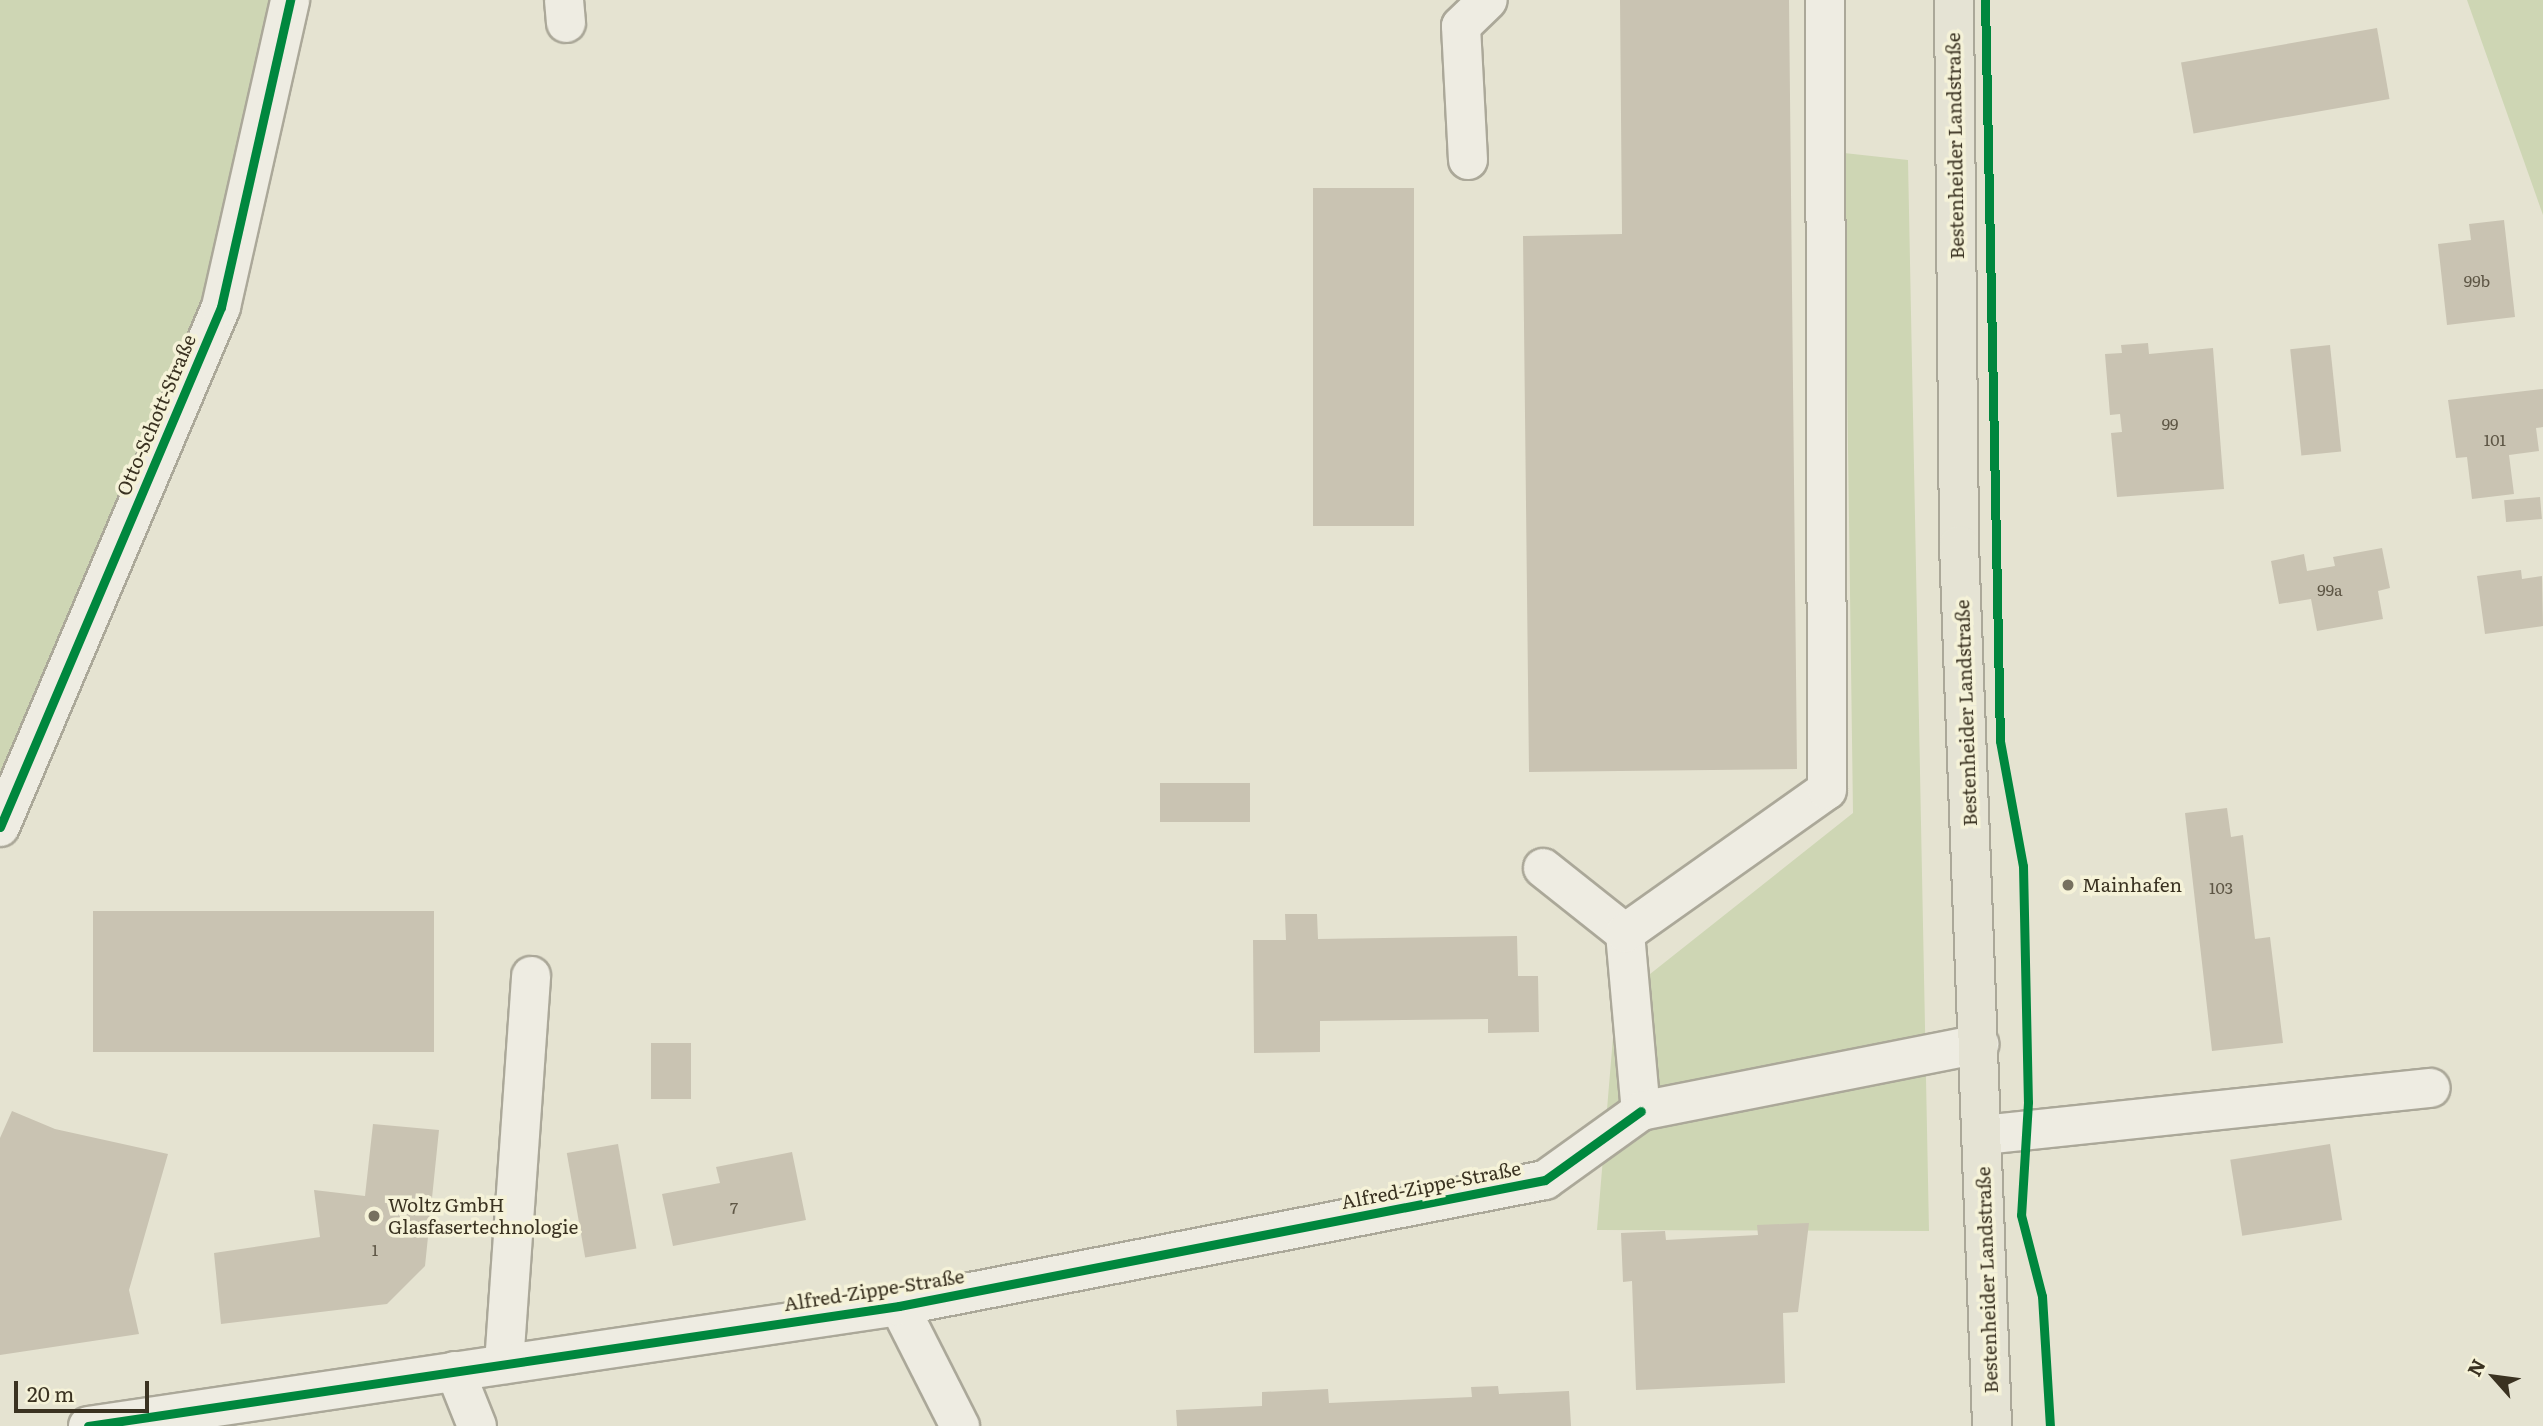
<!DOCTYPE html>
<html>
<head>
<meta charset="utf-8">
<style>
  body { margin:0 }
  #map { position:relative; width:2543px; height:1426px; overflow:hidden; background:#e5e3d1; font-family:Literata,serif }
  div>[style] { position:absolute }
  .green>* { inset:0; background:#ced6b4 }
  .building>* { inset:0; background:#c9c3b2; transform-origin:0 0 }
  .roads { filter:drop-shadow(2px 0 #aba899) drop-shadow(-2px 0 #aba899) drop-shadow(0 2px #aba899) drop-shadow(0 -2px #aba899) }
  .minor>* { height:38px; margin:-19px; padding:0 19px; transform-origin:19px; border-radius:19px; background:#eeece2 }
  .major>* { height:38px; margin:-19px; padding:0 19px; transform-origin:19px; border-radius:19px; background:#e5e3d4 }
  .cycleway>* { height:9px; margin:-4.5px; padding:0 4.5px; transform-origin:4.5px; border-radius:4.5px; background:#00873e }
  .dots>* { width:19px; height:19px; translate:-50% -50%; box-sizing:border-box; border:4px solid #f5f2d8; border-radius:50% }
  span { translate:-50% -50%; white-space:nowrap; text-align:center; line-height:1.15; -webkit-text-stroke:7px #f5f2d8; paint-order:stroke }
  .number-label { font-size:16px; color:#5e5645 }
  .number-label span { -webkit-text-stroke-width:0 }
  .street-label { font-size:19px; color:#3a3221 }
  .poi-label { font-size:19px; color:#3a3221 }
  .left { translate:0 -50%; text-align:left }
  .north { position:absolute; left:2459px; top:1342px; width:70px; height:70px; -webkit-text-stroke:5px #f5f2d8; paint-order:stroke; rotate:298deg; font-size:19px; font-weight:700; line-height:28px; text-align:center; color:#3a3221 }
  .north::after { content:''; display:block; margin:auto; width:24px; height:32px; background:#3a3221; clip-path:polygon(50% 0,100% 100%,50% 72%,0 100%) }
  .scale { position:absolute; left:14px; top:1381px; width:135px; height:32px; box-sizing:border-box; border:4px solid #3a3221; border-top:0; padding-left:9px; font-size:21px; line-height:24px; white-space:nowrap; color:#3a3221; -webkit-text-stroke:5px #f5f2d8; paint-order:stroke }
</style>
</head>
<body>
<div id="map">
  <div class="green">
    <i style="clip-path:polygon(0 0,290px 0,221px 307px,0 827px)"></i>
    <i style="clip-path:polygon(2467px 0,2543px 0,2543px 215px)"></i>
    <i style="clip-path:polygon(1844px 153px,1908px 160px,1929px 1231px,1597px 1230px,1616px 1001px,1853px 813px)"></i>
  </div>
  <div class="building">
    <i style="clip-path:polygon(1620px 0,1789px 0,1797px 769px,1529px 772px,1523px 236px,1622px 234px)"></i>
    <i style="left:2377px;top:28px;width:72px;height:199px;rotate:80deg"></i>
    <i style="left:1313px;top:188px;width:101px;height:338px"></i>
    <i style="clip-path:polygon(2504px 220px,2515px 317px,2447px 325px,2438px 244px,2471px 240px,2469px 224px)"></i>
    <i style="clip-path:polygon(2148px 343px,2149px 354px,2213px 348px,2224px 489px,2117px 497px,2111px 433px,2122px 432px,2120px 414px,2110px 415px,2105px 354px,2122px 353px,2121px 345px)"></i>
    <i style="left:2330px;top:345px;width:107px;height:40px;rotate:84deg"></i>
    <i style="clip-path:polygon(2543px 389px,2543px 427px,2536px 428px,2539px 451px,2509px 455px,2514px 494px,2472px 499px,2467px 457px,2456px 458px,2448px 400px)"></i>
    <i style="left:2540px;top:497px;width:22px;height:36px;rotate:85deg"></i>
    <i style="clip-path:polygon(2382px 548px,2390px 588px,2378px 591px,2383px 619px,2317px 631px,2311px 599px,2279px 604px,2271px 561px,2304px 554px,2307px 571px,2335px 566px,2333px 557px)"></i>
    <i style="clip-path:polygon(2521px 570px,2522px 579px,2542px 576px,2543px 626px,2485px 634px,2477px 576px)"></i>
    <i style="left:1160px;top:783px;width:90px;height:39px"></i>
    <i style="clip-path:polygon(2227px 808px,2231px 837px,2243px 835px,2255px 939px,2270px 937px,2283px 1043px,2212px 1051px,2185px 813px)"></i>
    <i style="left:434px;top:911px;width:141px;height:341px;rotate:90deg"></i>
    <i style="clip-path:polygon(1285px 914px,1317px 914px,1318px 939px,1517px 936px,1518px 976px,1538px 976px,1539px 1032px,1488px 1033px,1488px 1019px,1320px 1021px,1320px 1052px,1254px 1053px,1253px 940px,1286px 940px)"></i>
    <i style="left:651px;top:1043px;width:40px;height:56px"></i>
    <i style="clip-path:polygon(12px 1111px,55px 1129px,168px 1154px,129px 1290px,139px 1334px,0 1355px,0 1138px)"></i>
    <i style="clip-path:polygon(373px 1124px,439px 1130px,425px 1266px,387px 1304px,221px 1324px,214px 1253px,320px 1237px,314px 1190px,365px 1196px)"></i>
    <i style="left:618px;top:1144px;width:106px;height:52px;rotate:80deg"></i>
    <i style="left:2330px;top:1144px;width:77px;height:101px;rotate:81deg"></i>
    <i style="clip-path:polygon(792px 1152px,806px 1220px,673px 1246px,662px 1194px,720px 1183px,716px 1167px)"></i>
    <i style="clip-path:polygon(1809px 1223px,1798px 1312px,1783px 1313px,1785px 1383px,1636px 1390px,1632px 1281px,1623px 1282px,1621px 1233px,1665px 1231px,1666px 1240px,1758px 1235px,1757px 1225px)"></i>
    <i style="clip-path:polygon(1498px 1386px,1499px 1394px,1569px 1391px,1571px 1426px,1177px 1426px,1176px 1410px,1262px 1406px,1262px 1392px,1328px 1389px,1329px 1403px,1472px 1397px,1471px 1387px)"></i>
  </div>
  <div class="roads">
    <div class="minor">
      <i style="left:564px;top:0;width:23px;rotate:85deg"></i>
      <i style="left:1468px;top:160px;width:134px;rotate:-93deg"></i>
      <i style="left:1461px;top:26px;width:37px;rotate:-44deg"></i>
      <i style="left:0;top:827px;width:565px;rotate:-66.97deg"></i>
      <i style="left:221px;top:307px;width:315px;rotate:-77.3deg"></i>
      <i style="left:1543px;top:868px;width:105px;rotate:38.4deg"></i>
      <i style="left:1625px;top:933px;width:179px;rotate:84.9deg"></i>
      <i style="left:1625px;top:933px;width:247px;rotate:-35.3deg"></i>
      <i style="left:1827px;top:790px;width:790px;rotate:-90.15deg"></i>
      <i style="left:1983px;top:1135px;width:450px;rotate:-6deg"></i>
      <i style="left:899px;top:1306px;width:135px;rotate:63.1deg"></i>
      <i style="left:504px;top:1364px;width:389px;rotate:-86deg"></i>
      <i style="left:455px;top:1371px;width:59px;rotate:68.2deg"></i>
      <i style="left:88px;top:1426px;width:820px;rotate:-8.42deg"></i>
      <i style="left:899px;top:1306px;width:658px;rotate:-11.04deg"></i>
      <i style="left:1545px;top:1180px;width:118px;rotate:-35.7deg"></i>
      <i style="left:1641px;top:1111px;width:345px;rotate:-11.2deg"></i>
    </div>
    <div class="major">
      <i style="left:1954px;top:0;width:545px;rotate:89.47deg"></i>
      <i style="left:1959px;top:545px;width:882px;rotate:87.85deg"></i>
    </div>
  </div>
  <div class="cycleway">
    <i style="left:1985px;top:0;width:741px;rotate:88.84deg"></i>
    <i style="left:2000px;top:741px;width:127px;rotate:79.6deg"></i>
    <i style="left:2023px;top:866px;width:236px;rotate:88.8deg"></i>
    <i style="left:2028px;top:1102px;width:113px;rotate:93.5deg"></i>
    <i style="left:2021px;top:1215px;width:84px;rotate:75.5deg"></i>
    <i style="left:2042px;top:1296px;width:130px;rotate:86.5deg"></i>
    <i style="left:0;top:827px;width:565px;rotate:-66.97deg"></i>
    <i style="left:221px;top:307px;width:315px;rotate:-77.3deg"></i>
    <i style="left:88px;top:1426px;width:820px;rotate:-8.42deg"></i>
    <i style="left:899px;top:1306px;width:658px;rotate:-11.04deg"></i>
    <i style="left:1545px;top:1180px;width:118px;rotate:-35.7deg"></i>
  </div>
  <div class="dots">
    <i style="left:2068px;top:885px;background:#76705f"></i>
    <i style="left:374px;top:1216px;background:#76705f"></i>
  </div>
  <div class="number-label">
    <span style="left:2477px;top:280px">99b</span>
    <span style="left:2170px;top:423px">99</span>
    <span style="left:2495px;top:439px">101</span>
    <span style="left:2330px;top:589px">99a</span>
    <span style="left:2221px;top:887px">103</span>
    <span style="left:734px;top:1207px">7</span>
    <span style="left:375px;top:1249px">1</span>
  </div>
  <div class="street-label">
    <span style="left:1955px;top:146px;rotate:-91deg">Bestenheider Landstraße</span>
    <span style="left:156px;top:415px;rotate:-67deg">Otto-Schott-Straße</span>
    <span style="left:1966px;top:713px;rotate:-92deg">Bestenheider Landstraße</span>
    <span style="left:1431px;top:1185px;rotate:-11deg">Alfred-Zippe-Straße</span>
    <span style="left:1987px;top:1280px;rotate:-92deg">Bestenheider Landstraße</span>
    <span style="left:874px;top:1290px;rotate:-9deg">Alfred-Zippe-Straße</span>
  </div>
  <div class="poi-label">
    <span class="left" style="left:2082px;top:885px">Mainhafen</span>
    <span class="left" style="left:388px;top:1216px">Woltz GmbH<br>Glasfasertechnologie</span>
  </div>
  <div class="north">N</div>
  <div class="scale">20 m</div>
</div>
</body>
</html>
